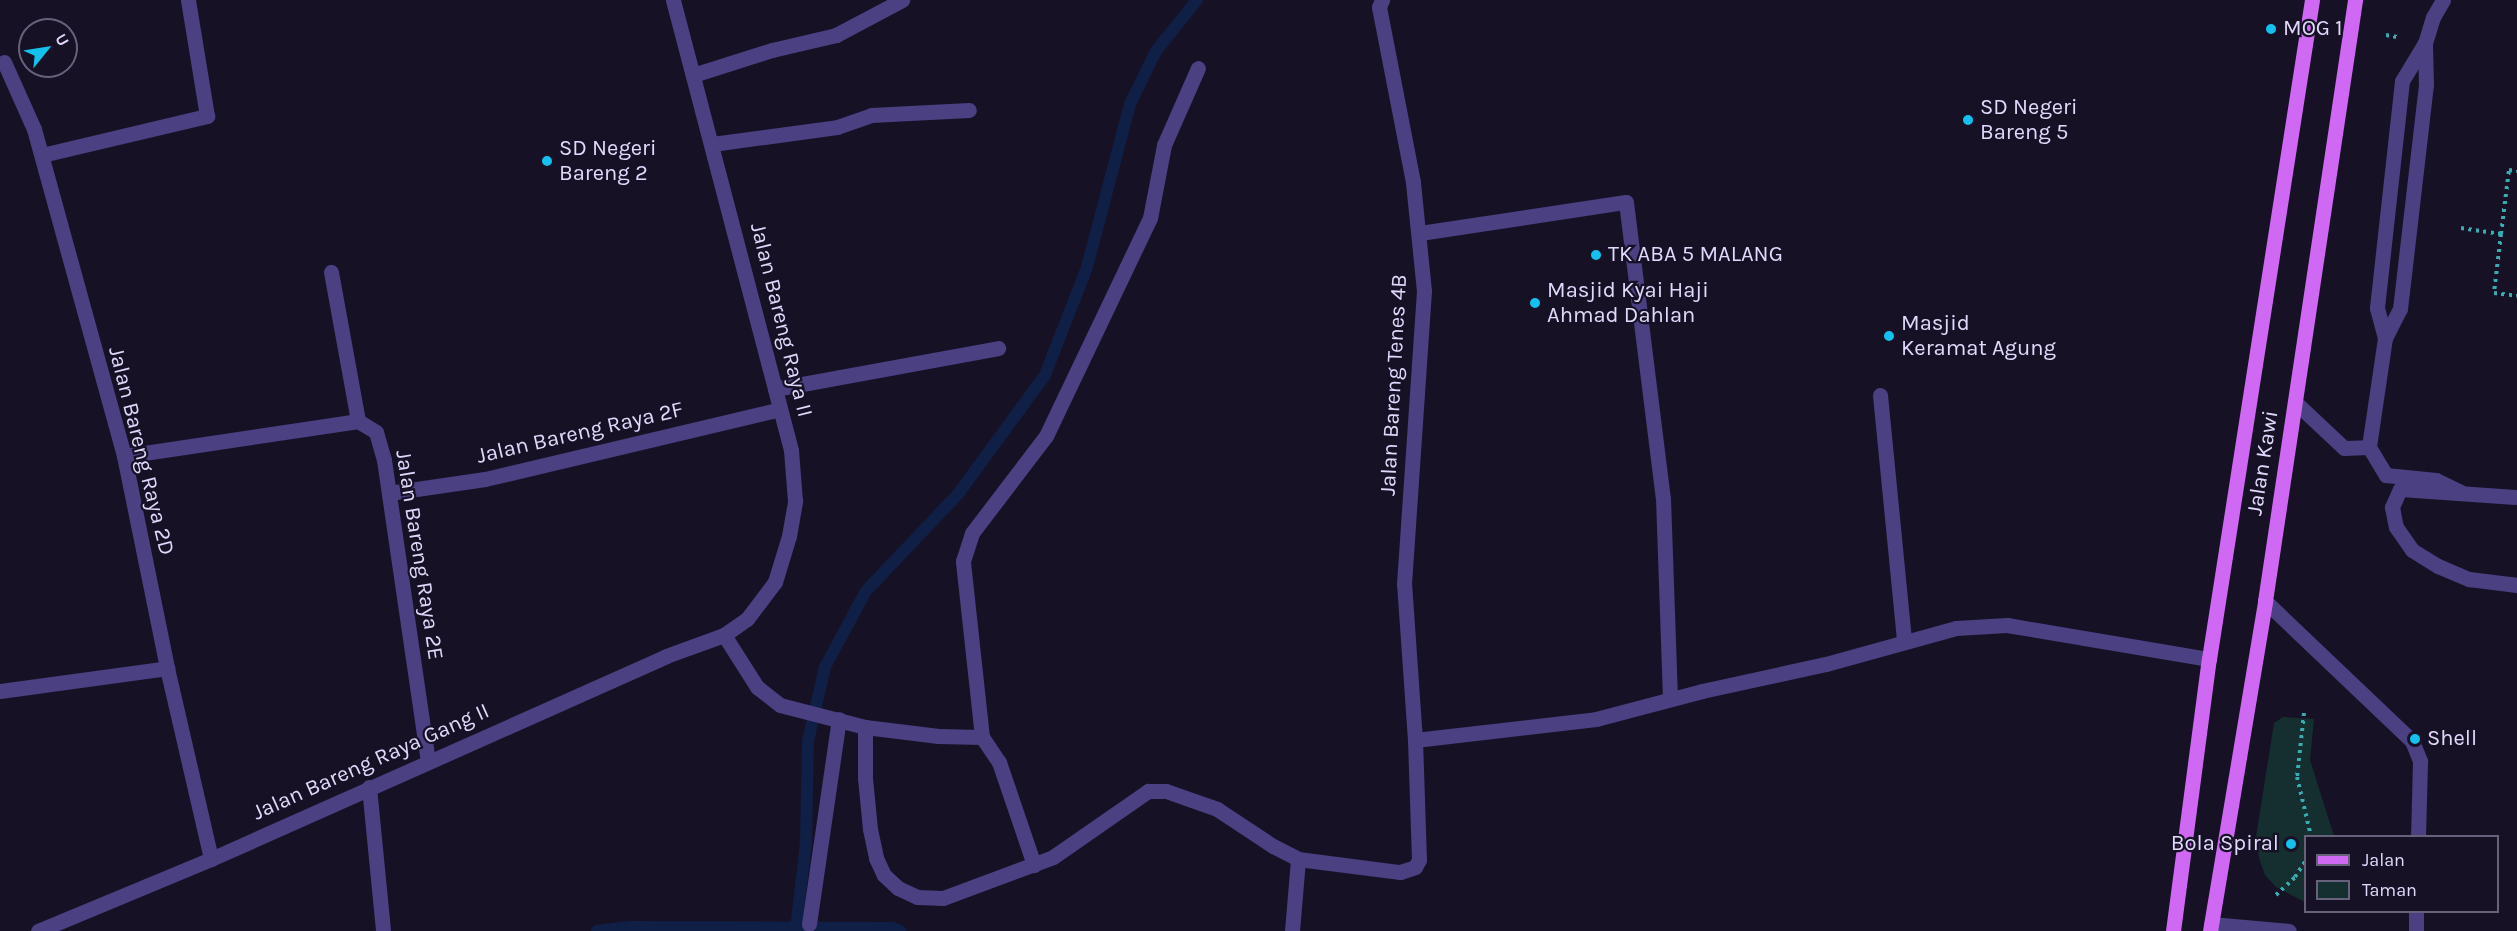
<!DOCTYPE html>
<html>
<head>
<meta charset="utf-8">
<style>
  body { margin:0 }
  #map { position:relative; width:2517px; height:931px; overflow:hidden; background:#171126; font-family:Karla,sans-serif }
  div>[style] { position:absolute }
  .green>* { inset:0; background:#152e30 }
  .stream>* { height:12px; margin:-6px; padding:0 6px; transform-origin:6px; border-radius:6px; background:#101f46 }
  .path>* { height:4px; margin-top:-2px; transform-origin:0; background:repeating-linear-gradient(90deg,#39abb1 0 3px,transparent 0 7.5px) }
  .service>* { height:15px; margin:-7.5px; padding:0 7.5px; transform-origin:7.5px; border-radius:7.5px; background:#4a4082 }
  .minor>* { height:15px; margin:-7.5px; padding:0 7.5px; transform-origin:7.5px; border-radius:7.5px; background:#4a4082 }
  .tertiary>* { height:15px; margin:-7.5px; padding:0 7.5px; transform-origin:7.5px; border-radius:7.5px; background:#4a4082 }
  .primary>* { height:15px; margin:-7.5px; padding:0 7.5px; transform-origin:7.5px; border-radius:7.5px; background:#cf69f4 }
  .dots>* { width:16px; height:16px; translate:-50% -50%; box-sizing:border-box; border:3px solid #171126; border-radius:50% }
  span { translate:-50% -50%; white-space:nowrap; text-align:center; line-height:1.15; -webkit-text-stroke:4.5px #171126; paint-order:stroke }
  .poi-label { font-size:22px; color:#e1d9fc }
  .left { translate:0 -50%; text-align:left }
  .right { translate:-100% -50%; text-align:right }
  .street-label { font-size:22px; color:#e1d9fc }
  .legend { position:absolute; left:2304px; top:835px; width:195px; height:78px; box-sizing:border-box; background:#171126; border:2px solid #68617c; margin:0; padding:8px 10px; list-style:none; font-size:18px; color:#e1d9fc }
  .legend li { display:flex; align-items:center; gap:12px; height:30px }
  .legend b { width:30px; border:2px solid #68617c }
  .north { position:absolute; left:18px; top:18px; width:60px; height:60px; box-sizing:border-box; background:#171126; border:2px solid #68617c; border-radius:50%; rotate:60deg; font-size:16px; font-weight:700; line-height:24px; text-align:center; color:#e1d9fc }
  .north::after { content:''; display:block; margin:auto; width:21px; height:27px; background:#14c0ee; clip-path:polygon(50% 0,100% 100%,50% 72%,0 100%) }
</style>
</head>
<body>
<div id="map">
  <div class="green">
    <i style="clip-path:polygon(2283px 717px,2314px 719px,2310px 760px,2334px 836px,2306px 836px,2305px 902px,2276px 887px,2265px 875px,2259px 858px,2256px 837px,2274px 723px)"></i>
  </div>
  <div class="stream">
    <i style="left:796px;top:929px;width:88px;rotate:-83.4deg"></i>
    <i style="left:806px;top:842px;width:101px;rotate:-88.9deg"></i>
    <i style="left:808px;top:741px;width:76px;rotate:-77.1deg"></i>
    <i style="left:825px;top:667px;width:86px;rotate:-61.7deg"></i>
    <i style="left:866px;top:591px;width:134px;rotate:-46.5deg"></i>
    <i style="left:958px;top:494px;width:147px;rotate:-53.8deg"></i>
    <i style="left:1045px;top:375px;width:116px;rotate:-68.7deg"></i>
    <i style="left:1087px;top:267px;width:169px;rotate:-75.2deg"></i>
    <i style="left:1130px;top:104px;width:59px;rotate:-63.9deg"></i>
    <i style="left:1156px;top:51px;width:65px;rotate:-51.2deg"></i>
    <i style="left:597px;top:931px;width:35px;rotate:-7deg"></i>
    <i style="left:632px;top:927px;width:261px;rotate:0.2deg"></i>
    <i style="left:893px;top:928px;width:8px;rotate:23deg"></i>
  </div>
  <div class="path">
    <i style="left:2386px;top:35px;width:11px;rotate:10deg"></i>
    <i style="left:2461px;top:228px;width:40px;rotate:8.5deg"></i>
    <i style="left:2501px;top:234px;width:64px;rotate:-82.9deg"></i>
    <i style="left:2509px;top:170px;width:8px;rotate:7deg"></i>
    <i style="left:2501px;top:234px;width:59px;rotate:96.8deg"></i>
    <i style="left:2494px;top:293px;width:23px;rotate:7deg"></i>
    <i style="left:2304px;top:713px;width:64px;rotate:96.2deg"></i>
    <i style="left:2297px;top:777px;width:61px;rotate:76.7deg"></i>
    <i style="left:2276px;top:895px;width:26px;rotate:-43deg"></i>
    <i style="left:2295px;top:877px;width:20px;rotate:-57deg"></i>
  </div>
  <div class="service">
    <i style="left:2443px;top:0;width:20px;rotate:120deg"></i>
    <i style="left:2433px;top:17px;width:27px;rotate:107deg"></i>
    <i style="left:2425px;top:43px;width:44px;rotate:121.2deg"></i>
    <i style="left:2402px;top:81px;width:228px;rotate:96.3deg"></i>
    <i style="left:2377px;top:308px;width:31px;rotate:75deg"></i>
    <i style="left:2385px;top:338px;width:110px;rotate:98.4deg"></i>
    <i style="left:2369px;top:447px;width:33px;rotate:59deg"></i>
    <i style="left:2386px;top:475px;width:50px;rotate:5.7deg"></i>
    <i style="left:2436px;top:480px;width:28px;rotate:26deg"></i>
    <i style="left:712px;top:144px;width:126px;rotate:-7.7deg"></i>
    <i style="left:837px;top:127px;width:36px;rotate:-19deg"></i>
    <i style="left:871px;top:115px;width:98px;rotate:-2.9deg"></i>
    <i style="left:2385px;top:338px;width:33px;rotate:-63deg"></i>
    <i style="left:2400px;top:309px;width:226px;rotate:-83.4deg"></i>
    <i style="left:2426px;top:85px;width:42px;rotate:-91.4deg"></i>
    <i style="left:2295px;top:402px;width:67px;rotate:43.2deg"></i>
    <i style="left:2344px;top:448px;width:25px;rotate:-2deg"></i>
    <i style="left:2515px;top:497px;width:115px;rotate:-176deg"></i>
    <i style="left:2400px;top:489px;width:20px;rotate:114deg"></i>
    <i style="left:2392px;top:507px;width:20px;rotate:79deg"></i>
    <i style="left:2396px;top:527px;width:28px;rotate:55deg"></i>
    <i style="left:2412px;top:550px;width:31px;rotate:32deg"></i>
    <i style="left:2438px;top:566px;width:34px;rotate:23deg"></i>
    <i style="left:2469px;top:579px;width:48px;rotate:7.1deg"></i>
    <i style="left:2265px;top:601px;width:203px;rotate:43.6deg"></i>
    <i style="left:2412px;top:741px;width:22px;rotate:68deg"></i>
    <i style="left:2420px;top:761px;width:75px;rotate:91.5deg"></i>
    <i style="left:2416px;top:931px;width:19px;rotate:-90deg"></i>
  </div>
  <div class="minor">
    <i style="left:4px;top:62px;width:73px;rotate:65.9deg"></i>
    <i style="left:34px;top:129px;width:339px;rotate:74.6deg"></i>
    <i style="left:124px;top:456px;width:216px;rotate:78.5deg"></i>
    <i style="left:167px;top:668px;width:196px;rotate:77deg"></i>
    <i style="left:693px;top:75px;width:83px;rotate:-17.6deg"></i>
    <i style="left:772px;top:50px;width:66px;rotate:-13.2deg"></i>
    <i style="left:836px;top:35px;width:75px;rotate:-27.9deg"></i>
    <i style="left:42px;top:155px;width:170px;rotate:-13.3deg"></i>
    <i style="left:207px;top:116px;width:118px;rotate:-99.3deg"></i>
    <i style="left:1420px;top:233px;width:208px;rotate:-8.6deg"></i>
    <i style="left:1626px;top:202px;width:298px;rotate:82.9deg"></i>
    <i style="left:1663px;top:498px;width:201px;rotate:88deg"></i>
    <i style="left:331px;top:272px;width:151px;rotate:79.7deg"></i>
    <i style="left:775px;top:389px;width:227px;rotate:-10.4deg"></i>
    <i style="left:1880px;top:395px;width:247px;rotate:84.4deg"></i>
    <i style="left:124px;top:456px;width:237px;rotate:-8.5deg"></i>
    <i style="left:358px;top:421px;width:21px;rotate:31deg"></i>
    <i style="left:376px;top:432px;width:29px;rotate:74deg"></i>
    <i style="left:384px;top:460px;width:304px;rotate:81.7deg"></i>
    <i style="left:389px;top:493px;width:97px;rotate:-8.3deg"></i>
    <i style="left:485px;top:479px;width:303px;rotate:-13.3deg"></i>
    <i style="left:724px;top:635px;width:62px;rotate:57.6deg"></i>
    <i style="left:757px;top:687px;width:29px;rotate:38deg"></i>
    <i style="left:780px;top:705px;width:88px;rotate:14.5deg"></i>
    <i style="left:865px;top:727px;width:74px;rotate:7deg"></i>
    <i style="left:938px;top:736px;width:44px;rotate:1.3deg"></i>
    <i style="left:982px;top:737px;width:177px;rotate:-96.2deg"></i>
    <i style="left:963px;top:561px;width:29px;rotate:-72deg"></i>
    <i style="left:972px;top:533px;width:122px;rotate:-52.7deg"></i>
    <i style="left:1046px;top:436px;width:242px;rotate:-64.5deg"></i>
    <i style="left:1150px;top:218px;width:74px;rotate:-79.1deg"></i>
    <i style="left:1164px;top:145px;width:84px;rotate:-66.2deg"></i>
    <i style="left:0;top:691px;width:169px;rotate:-7.8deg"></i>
    <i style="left:865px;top:727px;width:51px;rotate:90deg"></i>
    <i style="left:865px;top:778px;width:51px;rotate:84.4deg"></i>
    <i style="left:870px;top:829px;width:30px;rotate:78deg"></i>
    <i style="left:876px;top:858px;width:19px;rotate:65deg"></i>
    <i style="left:884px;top:875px;width:19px;rotate:43deg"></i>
    <i style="left:898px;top:888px;width:21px;rotate:25deg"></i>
    <i style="left:917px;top:897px;width:26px;rotate:2deg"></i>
    <i style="left:943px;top:898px;width:117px;rotate:-20.4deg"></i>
    <i style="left:1053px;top:857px;width:116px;rotate:-34.8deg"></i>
    <i style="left:1148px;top:791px;width:18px"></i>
    <i style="left:1166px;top:791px;width:54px;rotate:19.4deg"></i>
    <i style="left:1217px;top:809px;width:67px;rotate:33.5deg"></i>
    <i style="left:1273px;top:846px;width:28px;rotate:27deg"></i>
    <i style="left:1298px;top:859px;width:103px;rotate:7.3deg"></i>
    <i style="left:1400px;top:872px;width:16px;rotate:-18deg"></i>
    <i style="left:1415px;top:867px;width:8px;rotate:-60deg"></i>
    <i style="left:1419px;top:860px;width:120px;rotate:-91.9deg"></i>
    <i style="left:1415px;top:740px;width:156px;rotate:-94deg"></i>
    <i style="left:1404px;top:584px;width:294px;rotate:-86.1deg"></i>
    <i style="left:1424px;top:291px;width:110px;rotate:-95.8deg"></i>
    <i style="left:1413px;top:182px;width:178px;rotate:-101deg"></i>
    <i style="left:1379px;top:7px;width:8px;rotate:-67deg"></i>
    <i style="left:982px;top:737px;width:30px;rotate:56deg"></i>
    <i style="left:999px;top:762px;width:109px;rotate:71.2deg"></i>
    <i style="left:1415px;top:740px;width:182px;rotate:-6.6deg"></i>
    <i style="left:1596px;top:719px;width:110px;rotate:-14.8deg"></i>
    <i style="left:1702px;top:691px;width:127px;rotate:-12.3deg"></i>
    <i style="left:1826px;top:664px;width:135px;rotate:-15.5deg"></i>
    <i style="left:1956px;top:628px;width:51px;rotate:-3.4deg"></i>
    <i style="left:2007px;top:625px;width:205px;rotate:9.6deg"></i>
    <i style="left:369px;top:787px;width:145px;rotate:84.4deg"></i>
    <i style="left:809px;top:924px;width:207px;rotate:-81.7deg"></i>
    <i style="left:38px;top:931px;width:187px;rotate:-22.6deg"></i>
    <i style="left:211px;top:859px;width:498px;rotate:-24deg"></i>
    <i style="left:666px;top:656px;width:62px;rotate:-19.9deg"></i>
    <i style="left:724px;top:635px;width:28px;rotate:-35deg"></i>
    <i style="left:747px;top:619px;width:46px;rotate:-52.9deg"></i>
    <i style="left:775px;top:582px;width:48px;rotate:-73.1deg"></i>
    <i style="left:789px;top:536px;width:36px;rotate:-80deg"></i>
    <i style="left:795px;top:501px;width:51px;rotate:-94.5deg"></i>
    <i style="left:791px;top:450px;width:465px;rotate:-104.7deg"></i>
    <i style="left:1292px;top:931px;width:72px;rotate:-85.2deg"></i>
  </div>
  <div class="tertiary">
    <i style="left:2211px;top:924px;width:78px;rotate:5.1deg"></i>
  </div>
  <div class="primary">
    <i style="left:2173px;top:931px;width:274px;rotate:-82.5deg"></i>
    <i style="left:2209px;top:659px;width:667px;rotate:-81.12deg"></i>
    <i style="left:2210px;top:931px;width:335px;rotate:-80.5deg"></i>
    <i style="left:2265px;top:601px;width:608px;rotate:-81.48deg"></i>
  </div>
  <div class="dots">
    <i style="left:2271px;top:29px;background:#14c0ee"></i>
    <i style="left:1968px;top:120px;background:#14c0ee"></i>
    <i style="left:547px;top:161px;background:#14c0ee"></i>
    <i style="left:1596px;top:255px;background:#14c0ee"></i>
    <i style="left:1535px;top:303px;background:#14c0ee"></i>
    <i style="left:1889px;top:336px;background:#14c0ee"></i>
    <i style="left:2415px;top:739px;background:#14c0ee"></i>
    <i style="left:2291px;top:844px;background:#14c0ee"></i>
  </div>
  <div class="poi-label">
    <span class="left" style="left:2283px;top:29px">MOG 1</span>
    <span class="left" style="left:1980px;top:120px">SD Negeri<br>Bareng 5</span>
    <span class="left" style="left:559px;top:161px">SD Negeri<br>Bareng 2</span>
    <span class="left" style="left:1608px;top:255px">TK ABA 5 MALANG</span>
    <span class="left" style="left:1547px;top:303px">Masjid Kyai Haji<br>Ahmad Dahlan</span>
    <span class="left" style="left:1901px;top:336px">Masjid<br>Keramat Agung</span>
    <span class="left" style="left:2427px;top:739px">Shell</span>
    <span class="right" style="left:2279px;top:844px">Bola Spiral</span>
  </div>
  <div class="street-label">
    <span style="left:781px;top:320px;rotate:76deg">Jalan Bareng Raya II</span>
    <span style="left:1394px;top:385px;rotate:-87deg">Jalan Bareng Tenes 4B</span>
    <span style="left:580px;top:433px;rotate:-13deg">Jalan Bareng Raya 2F</span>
    <span style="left:141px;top:451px;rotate:76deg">Jalan Bareng Raya 2D</span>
    <span style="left:2263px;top:463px;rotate:-81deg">Jalan Kawi</span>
    <span style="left:419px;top:555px;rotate:81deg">Jalan Bareng Raya 2E</span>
    <span style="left:371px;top:762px;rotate:-24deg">Jalan Bareng Raya Gang II</span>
  </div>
  <ul class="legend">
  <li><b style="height:8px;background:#cf69f4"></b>Jalan</li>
  <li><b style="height:16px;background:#152e30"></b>Taman</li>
  </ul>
  <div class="north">U</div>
</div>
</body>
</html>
